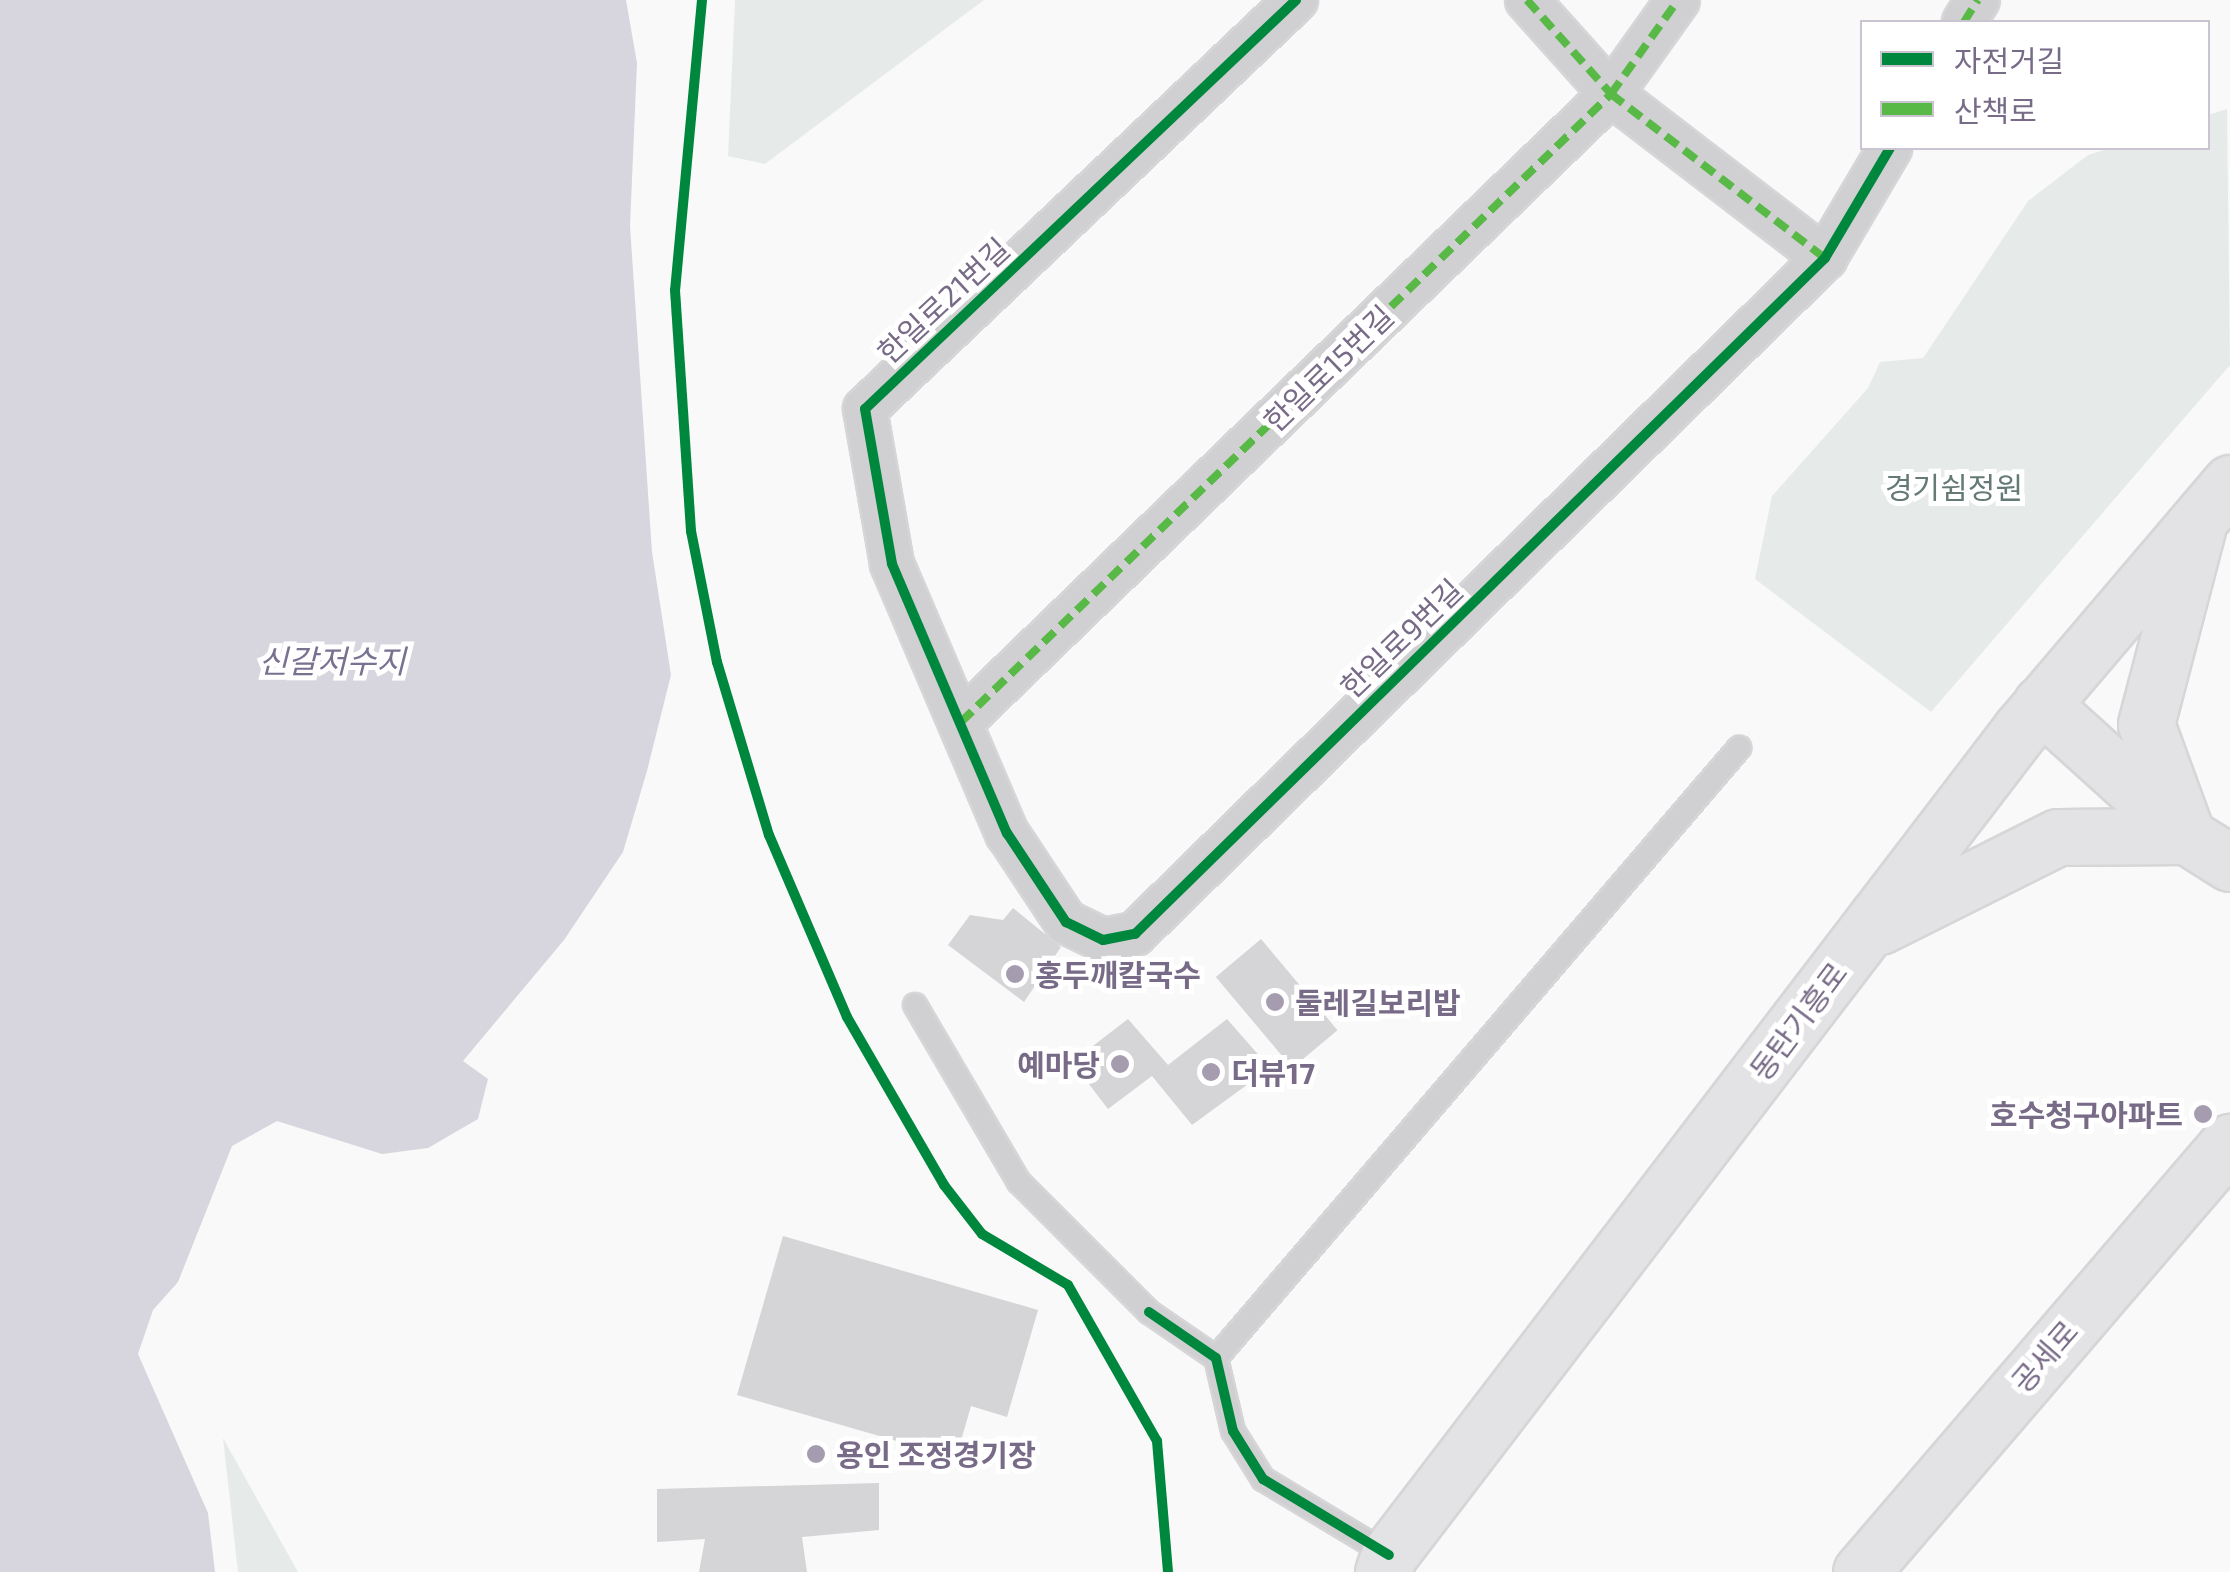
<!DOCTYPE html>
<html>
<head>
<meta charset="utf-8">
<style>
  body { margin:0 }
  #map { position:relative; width:2230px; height:1572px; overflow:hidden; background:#f9f9f9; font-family:"Exo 2","Noto Sans KR",sans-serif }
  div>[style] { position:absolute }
  .green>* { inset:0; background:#e6ebe9 }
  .water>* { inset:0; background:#d7d5de }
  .building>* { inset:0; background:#d5d4d6; transform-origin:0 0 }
  .roads { filter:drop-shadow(2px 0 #d6d5d7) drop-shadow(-2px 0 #d6d5d7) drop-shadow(0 2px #d6d5d7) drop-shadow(0 -2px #d6d5d7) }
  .lane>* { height:22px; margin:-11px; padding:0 11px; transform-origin:11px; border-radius:11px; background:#d0cfd2 }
  .street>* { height:42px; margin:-21px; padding:0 21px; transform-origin:21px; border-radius:21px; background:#d0cfd2 }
  .secondary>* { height:55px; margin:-27.5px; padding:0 27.5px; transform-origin:27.5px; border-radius:27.5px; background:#e3e2e4 }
  .quiet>* { height:8px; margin-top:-4px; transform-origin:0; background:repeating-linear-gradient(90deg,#58b947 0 15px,transparent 0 23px) }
  .cycleway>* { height:10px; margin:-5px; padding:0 5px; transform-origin:5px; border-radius:5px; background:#00873e }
  .dots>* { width:28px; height:28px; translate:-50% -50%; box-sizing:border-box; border:5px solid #fff; border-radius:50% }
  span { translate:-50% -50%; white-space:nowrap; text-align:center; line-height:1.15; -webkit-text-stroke:10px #fff; paint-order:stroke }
  .street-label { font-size:30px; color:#786b87 }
  .park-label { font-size:30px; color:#657976 }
  .poi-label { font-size:30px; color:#786b87; font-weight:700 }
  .left { translate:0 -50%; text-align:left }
  .right { translate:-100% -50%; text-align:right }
  .water-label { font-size:32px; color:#7a7190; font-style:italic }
  .legend { position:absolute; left:1860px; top:20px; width:350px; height:130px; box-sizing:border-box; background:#fff; border:2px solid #c9c4cf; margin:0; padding:12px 18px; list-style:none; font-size:30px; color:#786b87 }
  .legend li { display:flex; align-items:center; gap:20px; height:50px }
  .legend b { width:50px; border:2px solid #c9c4cf }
</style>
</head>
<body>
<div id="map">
  <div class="green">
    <i style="clip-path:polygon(735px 0,984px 0,765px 164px,728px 156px)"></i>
    <i style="clip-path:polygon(2227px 109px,2230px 365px,1931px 712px,1755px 579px,1772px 496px,1868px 388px,1880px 362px,1923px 358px,2028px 201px,2088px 155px,2110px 148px,2208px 148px,2208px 115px)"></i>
    <i style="clip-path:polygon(223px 1438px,298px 1572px,238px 1572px)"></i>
  </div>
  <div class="water">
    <i style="clip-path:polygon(0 0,626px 0,637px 63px,630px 226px,652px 552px,671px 675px,647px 771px,623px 852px,564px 940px,463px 1061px,488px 1079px,478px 1119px,428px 1148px,382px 1154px,277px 1121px,232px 1146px,178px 1282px,153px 1310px,138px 1354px,208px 1513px,215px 1572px,0 1572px)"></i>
  </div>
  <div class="building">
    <i style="clip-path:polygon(1013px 908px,1061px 947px,1024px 1002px,948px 945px,970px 915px,1003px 920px)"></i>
    <i style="left:1261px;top:939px;width:119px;height:59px;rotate:50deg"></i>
    <i style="clip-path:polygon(1128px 1019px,1168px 1065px,1227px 1019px,1270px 1068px,1192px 1125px,1152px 1076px,1108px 1109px,1072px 1062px)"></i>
    <i style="clip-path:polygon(783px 1236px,1038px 1310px,1007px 1417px,971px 1406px,956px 1458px,737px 1395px)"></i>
    <i style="clip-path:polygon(879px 1483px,879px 1530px,802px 1537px,807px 1572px,699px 1572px,705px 1539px,657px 1542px,657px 1489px)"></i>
  </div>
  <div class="roads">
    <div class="lane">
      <i style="left:915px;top:1005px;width:205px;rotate:59.6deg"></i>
      <i style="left:1019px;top:1182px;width:184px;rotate:45deg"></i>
      <i style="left:1149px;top:1312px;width:81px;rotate:34.5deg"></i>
      <i style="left:1216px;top:1358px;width:75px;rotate:76.9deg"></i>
      <i style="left:1233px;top:1431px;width:57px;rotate:58deg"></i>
      <i style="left:1263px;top:1479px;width:147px;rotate:31.1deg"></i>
      <i style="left:1216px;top:1358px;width:804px;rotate:-49.39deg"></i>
    </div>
    <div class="street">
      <i style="left:1296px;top:0;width:594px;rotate:136.5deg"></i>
      <i style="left:865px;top:409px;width:157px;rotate:80.1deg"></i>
      <i style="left:892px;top:564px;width:293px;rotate:66.9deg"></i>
      <i style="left:1007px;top:833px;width:107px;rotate:56.5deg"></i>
      <i style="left:1066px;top:922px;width:41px;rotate:25.9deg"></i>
      <i style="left:1103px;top:940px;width:33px;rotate:-11deg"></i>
      <i style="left:1135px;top:934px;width:966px;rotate:-44.41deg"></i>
      <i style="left:1825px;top:258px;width:128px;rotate:-59.4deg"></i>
      <i style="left:1527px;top:0;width:126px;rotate:48.2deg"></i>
      <i style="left:1611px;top:94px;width:270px;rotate:37.5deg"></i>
      <i style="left:1964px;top:22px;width:26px;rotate:-58deg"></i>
      <i style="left:961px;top:722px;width:904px;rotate:-44.01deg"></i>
      <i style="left:1611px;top:94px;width:115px;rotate:-54.5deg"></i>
    </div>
    <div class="secondary">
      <i style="left:2041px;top:704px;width:197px;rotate:42.1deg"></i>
      <i style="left:2187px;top:836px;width:51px;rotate:32.1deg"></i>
      <i style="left:1880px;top:926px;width:199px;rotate:-26.6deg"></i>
      <i style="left:2058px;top:837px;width:129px;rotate:-0.4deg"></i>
      <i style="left:2187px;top:836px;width:119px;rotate:-110.1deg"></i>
      <i style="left:2146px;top:724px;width:202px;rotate:-75.3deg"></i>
      <i style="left:1383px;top:1572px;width:18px;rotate:-71deg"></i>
      <i style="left:1389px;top:1555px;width:1040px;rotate:-52.58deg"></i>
      <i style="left:2021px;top:729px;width:323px;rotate:-49.6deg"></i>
      <i style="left:1861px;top:1572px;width:567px;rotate:-49.37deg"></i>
    </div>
  </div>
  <div class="quiet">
    <i style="left:1527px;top:0;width:126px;rotate:48.2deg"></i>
    <i style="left:1611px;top:94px;width:270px;rotate:37.5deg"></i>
    <i style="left:1964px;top:22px;width:26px;rotate:-58deg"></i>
    <i style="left:961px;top:722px;width:904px;rotate:-44.01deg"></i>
    <i style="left:1611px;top:94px;width:115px;rotate:-54.5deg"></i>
  </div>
  <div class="cycleway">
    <i style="left:702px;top:0;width:291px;rotate:95.3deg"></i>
    <i style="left:675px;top:290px;width:242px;rotate:86.2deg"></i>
    <i style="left:691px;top:531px;width:134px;rotate:78.8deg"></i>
    <i style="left:717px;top:662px;width:181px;rotate:73.3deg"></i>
    <i style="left:769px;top:835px;width:198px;rotate:66.8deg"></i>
    <i style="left:847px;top:1017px;width:194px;rotate:60deg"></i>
    <i style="left:944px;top:1185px;width:62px;rotate:52.2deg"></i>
    <i style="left:982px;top:1234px;width:100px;rotate:30.7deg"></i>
    <i style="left:1068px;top:1285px;width:180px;rotate:60.3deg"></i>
    <i style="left:1157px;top:1441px;width:131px;rotate:85.2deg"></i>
    <i style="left:1296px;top:0;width:594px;rotate:136.5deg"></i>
    <i style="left:865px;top:409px;width:157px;rotate:80.1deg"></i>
    <i style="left:892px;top:564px;width:293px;rotate:66.9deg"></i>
    <i style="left:1007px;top:833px;width:107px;rotate:56.5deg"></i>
    <i style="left:1066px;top:922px;width:41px;rotate:25.9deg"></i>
    <i style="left:1103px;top:940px;width:33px;rotate:-11deg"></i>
    <i style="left:1135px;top:934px;width:966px;rotate:-44.41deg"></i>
    <i style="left:1825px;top:258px;width:128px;rotate:-59.4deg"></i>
    <i style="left:1149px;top:1312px;width:81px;rotate:34.5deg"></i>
    <i style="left:1216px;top:1358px;width:75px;rotate:76.9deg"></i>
    <i style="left:1233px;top:1431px;width:57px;rotate:58deg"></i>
    <i style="left:1263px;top:1479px;width:147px;rotate:31.1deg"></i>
  </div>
  <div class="dots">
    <i style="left:1015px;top:974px;background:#a59daf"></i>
    <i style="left:1275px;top:1002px;background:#a59daf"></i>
    <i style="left:1120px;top:1064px;background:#a59daf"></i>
    <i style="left:1211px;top:1072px;background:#a59daf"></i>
    <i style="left:2203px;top:1114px;background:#a59daf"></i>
    <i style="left:816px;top:1454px;background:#a59daf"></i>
  </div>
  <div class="street-label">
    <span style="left:943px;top:300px;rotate:-43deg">한일로21번길</span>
    <span style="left:1328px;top:368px;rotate:-44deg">한일로15번길</span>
    <span style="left:1401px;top:638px;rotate:-44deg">한일로9번길</span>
    <span style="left:1798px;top:1021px;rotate:-53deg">동탄기흥로</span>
    <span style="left:2044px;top:1356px;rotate:-49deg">공세로</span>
  </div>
  <div class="park-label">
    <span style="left:1954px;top:487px">경기쉼정원</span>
  </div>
  <div class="poi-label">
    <span class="left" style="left:1035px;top:974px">홍두깨칼국수</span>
    <span class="left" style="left:1295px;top:1002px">둘레길보리밥</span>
    <span class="right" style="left:1100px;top:1064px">예마당</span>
    <span class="left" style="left:1231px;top:1072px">더뷰17</span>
    <span class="right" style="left:2183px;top:1114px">호수청구아파트</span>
    <span class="left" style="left:836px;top:1454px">용인 조정경기장</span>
  </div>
  <div class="water-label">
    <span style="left:332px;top:660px">신갈저수지</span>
  </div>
  <ul class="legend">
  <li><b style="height:12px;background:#00873e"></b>자전거길</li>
  <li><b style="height:12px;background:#58b947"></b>산책로</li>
  </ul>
</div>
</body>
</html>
